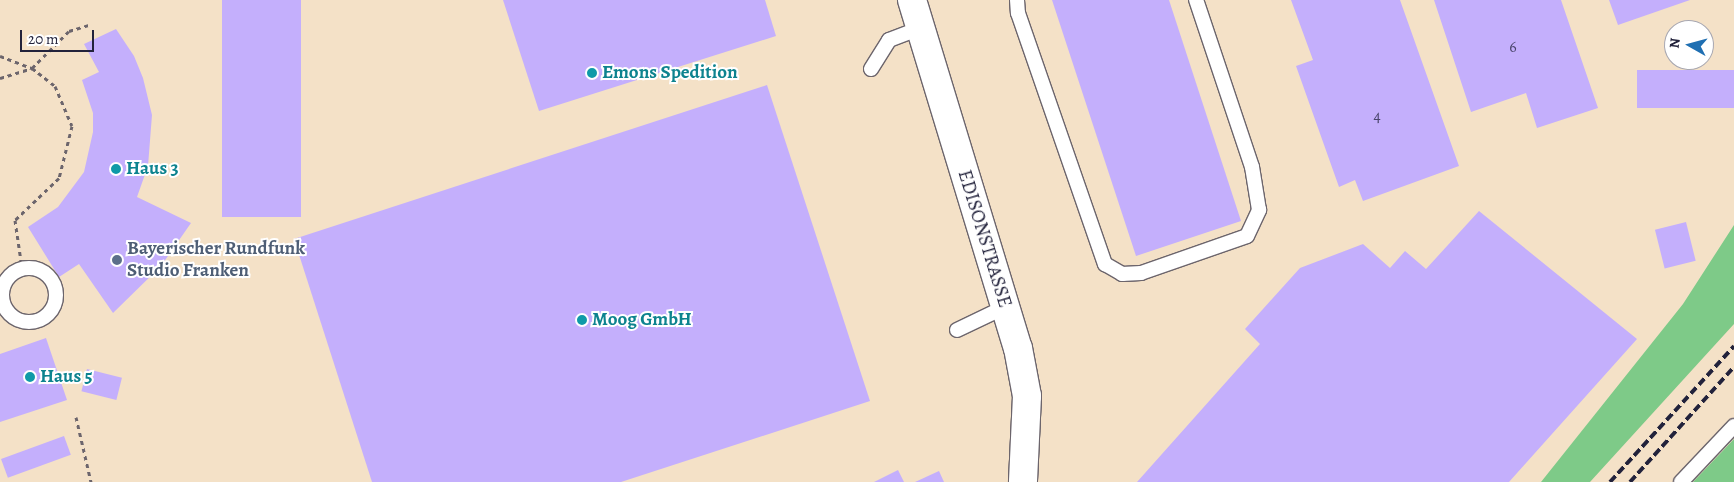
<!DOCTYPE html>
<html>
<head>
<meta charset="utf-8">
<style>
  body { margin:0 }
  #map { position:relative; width:1734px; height:482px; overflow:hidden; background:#f4e1c7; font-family:Alegreya,serif }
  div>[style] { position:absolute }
  .green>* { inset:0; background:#7eca88 }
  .building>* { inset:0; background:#c4affc; transform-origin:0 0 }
  .path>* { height:3px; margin-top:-1.5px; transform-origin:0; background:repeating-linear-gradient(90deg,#6c656c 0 4px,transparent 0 8px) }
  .roads { filter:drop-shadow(1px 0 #6c656c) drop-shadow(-1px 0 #6c656c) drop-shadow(0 1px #6c656c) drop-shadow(0 -1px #6c656c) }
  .lane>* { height:14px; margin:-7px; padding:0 7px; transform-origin:7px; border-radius:7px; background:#fff }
  .lane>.ring { margin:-7px; padding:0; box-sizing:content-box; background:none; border:14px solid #fff; border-radius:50% }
  .street>* { height:28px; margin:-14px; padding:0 14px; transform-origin:14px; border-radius:14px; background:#fff }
  .rail>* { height:4px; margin-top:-2px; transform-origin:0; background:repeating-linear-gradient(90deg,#22223b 0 8px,transparent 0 12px) }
  .dots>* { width:14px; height:14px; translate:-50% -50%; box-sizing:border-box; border:2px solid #fff; border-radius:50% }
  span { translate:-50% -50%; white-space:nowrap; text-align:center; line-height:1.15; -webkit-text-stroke:4px #fff; paint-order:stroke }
  .number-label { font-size:16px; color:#4a456b }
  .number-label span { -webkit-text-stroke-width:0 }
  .culture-label { font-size:19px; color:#0d838f; font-weight:700 }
  .left { translate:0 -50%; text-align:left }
  .street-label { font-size:19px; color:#22223b }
  .service-label { font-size:19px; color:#4e5e75; font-weight:700 }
  .north { position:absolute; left:1664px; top:20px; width:50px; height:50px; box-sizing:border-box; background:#fff; border:1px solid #a7a7b1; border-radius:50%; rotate:277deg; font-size:14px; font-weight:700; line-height:20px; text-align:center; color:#22223b }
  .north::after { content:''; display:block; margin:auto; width:18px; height:22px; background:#1f6fb2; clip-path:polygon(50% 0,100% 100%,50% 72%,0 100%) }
  .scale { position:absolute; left:20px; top:30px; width:74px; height:22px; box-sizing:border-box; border:2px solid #22223b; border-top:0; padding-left:6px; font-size:15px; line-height:18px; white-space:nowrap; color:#22223b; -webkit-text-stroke:4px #fff; paint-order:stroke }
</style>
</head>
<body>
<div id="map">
  <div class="green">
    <i style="clip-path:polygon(1734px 225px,1734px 324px,1590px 482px,1541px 482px,1683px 304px)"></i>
    <i style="clip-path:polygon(1734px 439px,1734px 482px,1693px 482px)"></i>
  </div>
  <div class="building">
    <i style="left:222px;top:0;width:79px;height:217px"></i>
    <i style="clip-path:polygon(503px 0,765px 0,776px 36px,539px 111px)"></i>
    <i style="clip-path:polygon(1052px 0,1169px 0,1241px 221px,1136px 256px)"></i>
    <i style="clip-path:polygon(1291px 0,1400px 0,1459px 166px,1363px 201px,1355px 180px,1339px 187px,1296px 66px,1313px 60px)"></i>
    <i style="clip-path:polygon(1434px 0,1561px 0,1598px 108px,1537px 128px,1526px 93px,1471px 112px)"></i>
    <i style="clip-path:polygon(1609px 0,1690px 0,1618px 25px)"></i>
    <i style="clip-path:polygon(116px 29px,134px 56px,143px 78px,152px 115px,148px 166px,137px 197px,191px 223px,161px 266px,113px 313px,79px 264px,59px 277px,28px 227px,58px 207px,84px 172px,93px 132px,93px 113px,82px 80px,99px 72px,84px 44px)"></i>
    <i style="left:1734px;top:70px;width:38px;height:97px;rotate:90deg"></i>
    <i style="clip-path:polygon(767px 85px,870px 401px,621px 482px,372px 482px,294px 239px)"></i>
    <i style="clip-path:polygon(1479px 211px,1637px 339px,1509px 482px,1137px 482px,1260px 344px,1245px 329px,1300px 268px,1363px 244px,1390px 268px,1405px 251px,1426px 269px)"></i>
    <i style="left:1686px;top:222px;width:40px;height:32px;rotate:76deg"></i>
    <i style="clip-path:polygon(46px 338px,67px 400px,0 422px,0 354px)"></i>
    <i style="left:87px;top:369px;width:36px;height:23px;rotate:14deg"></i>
    <i style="left:64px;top:436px;width:20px;height:67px;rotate:70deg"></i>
    <i style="clip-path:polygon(898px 470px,904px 482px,874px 482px)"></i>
    <i style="clip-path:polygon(939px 471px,944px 482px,915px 482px)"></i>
  </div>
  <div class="path">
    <i style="left:0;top:56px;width:34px;rotate:21deg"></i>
    <i style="left:32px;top:68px;width:29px;rotate:38deg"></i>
    <i style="left:55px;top:86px;width:43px;rotate:67deg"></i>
    <i style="left:72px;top:126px;width:54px;rotate:104deg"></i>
    <i style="left:59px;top:178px;width:61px;rotate:136.3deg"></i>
    <i style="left:15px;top:220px;width:49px;rotate:81.7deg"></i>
    <i style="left:0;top:78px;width:34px;rotate:-17deg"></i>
    <i style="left:32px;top:68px;width:52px;rotate:-45deg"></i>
    <i style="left:69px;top:31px;width:21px;rotate:-17deg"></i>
    <i style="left:76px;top:417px;width:67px;rotate:77deg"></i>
  </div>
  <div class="roads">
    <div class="lane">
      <i style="left:1017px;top:0;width:13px;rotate:86deg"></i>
      <i style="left:1018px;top:13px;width:266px;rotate:70.9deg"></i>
      <i style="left:1105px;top:264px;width:20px;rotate:30deg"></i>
      <i style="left:1122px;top:274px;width:19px;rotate:-3deg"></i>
      <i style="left:1141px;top:273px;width:112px;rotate:-19.2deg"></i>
      <i style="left:1247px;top:236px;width:29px;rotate:-65deg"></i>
      <i style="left:1259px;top:210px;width:44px;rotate:-99.2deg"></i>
      <i style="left:1252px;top:167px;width:176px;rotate:-108.5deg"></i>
      <i style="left:871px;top:69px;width:34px;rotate:-58deg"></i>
      <i style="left:889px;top:40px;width:33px;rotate:-21deg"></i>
      <i class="ring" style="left:2px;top:268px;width:40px;height:40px"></i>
      <i style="left:957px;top:330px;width:53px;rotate:-25.6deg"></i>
      <i style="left:1681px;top:482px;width:77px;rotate:-46.6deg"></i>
    </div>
    <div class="street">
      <i style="left:912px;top:0;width:364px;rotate:73.1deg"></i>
      <i style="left:1018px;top:348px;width:49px;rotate:79.4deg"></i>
      <i style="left:1027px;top:396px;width:86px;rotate:92.7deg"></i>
    </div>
  </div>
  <div class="rail">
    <i style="left:1610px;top:482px;width:184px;rotate:-47.6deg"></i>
    <i style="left:1630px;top:482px;width:155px;rotate:-47.9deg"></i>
  </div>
  <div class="dots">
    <i style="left:592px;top:73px;background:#0f9aa8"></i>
    <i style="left:116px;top:169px;background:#0f9aa8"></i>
    <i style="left:117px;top:260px;background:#5c6f8a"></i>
    <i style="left:582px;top:320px;background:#0f9aa8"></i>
    <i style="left:30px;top:377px;background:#0f9aa8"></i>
  </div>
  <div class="number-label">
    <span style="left:1513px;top:47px">6</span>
    <span style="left:1377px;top:116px">4</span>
  </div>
  <div class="culture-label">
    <span class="left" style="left:602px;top:73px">Emons Spedition</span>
    <span class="left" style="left:126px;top:169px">Haus 3</span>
    <span class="left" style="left:592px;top:320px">Moog GmbH</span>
    <span class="left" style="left:40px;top:377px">Haus 5</span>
  </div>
  <div class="street-label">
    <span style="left:984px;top:239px;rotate:73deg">EDISONSTRASSE</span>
  </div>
  <div class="service-label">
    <span class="left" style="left:127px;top:260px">Bayerischer Rundfunk<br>Studio Franken</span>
  </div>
  <div class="north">N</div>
  <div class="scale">20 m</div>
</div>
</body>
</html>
